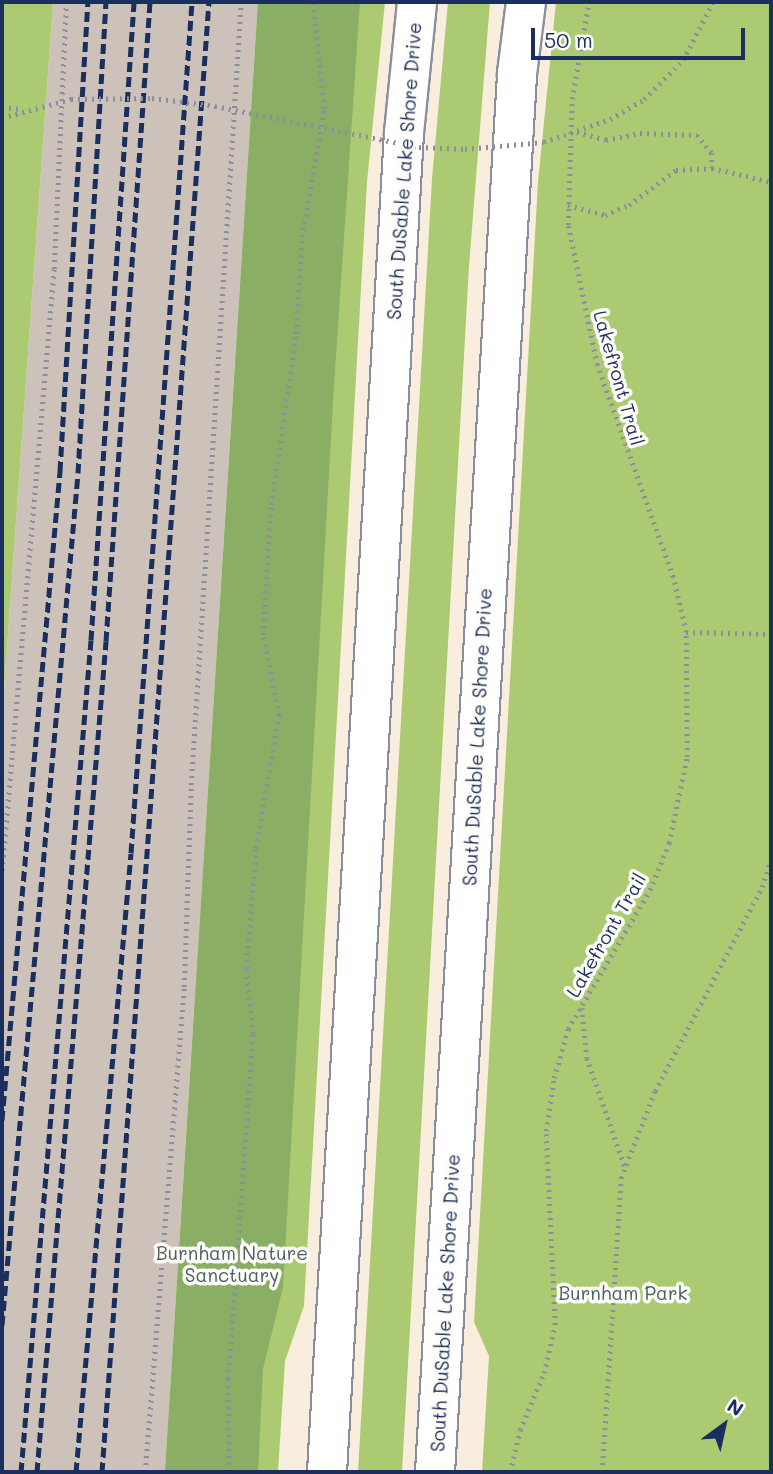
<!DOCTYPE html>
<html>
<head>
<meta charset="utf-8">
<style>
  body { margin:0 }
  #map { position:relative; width:773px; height:1474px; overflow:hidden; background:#f9eedd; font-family:Mali,sans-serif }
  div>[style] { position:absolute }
  .industrial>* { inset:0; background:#ccc2b9 }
  .green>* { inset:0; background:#acca72 }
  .forest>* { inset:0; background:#89ae64 }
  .path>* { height:4.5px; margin-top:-2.25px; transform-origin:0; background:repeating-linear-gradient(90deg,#8a8e9e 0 2px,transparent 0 7px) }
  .roads { filter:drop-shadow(2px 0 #8a8e9e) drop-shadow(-2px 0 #8a8e9e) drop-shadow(0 2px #8a8e9e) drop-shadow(0 -2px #8a8e9e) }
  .motorway>* { height:38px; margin:-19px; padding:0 19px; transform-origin:19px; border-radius:19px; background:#fff }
  .rail>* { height:5px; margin-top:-2.5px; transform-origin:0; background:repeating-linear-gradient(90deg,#1b2f5e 0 10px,transparent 0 15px) }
  .path-bridge>* { height:4.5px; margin-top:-2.25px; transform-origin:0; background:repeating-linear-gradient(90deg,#8a8e9e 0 2px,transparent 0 7px) }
  span { translate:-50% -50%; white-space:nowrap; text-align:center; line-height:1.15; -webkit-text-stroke:7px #fdfcf7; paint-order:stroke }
  .street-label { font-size:19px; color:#1b2f5e }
  .park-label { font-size:19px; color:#465e64 }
  .frame { position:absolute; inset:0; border:4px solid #1b2f5e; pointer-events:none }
  .north { position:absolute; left:689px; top:1390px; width:70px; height:70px; -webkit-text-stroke:5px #fdfcf7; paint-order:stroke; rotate:33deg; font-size:19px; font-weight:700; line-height:28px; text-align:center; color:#1b2f5e }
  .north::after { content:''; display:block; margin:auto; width:24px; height:32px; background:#1b2f5e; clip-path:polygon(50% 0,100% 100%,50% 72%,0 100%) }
  .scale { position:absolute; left:531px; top:28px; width:214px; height:32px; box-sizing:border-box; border:4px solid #1b2f5e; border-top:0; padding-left:9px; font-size:21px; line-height:24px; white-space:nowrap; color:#1b2f5e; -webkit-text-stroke:5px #fdfcf7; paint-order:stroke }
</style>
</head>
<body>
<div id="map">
  <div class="industrial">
    <i style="clip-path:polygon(53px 2px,258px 2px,165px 1472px,2px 1472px,2px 718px)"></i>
  </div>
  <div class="green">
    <i style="clip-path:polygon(2px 2px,53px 2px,2px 718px)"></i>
    <i style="clip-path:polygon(258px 2px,385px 2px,367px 182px,304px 1306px,285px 1361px,278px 1472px,165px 1472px)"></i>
    <i style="clip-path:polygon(448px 2px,490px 2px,469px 266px,402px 1472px,358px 1472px,432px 179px)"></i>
    <i style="clip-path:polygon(556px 2px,771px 2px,771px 1472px,482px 1472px,489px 1356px,474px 1322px,538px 182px)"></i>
  </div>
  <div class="forest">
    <i style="clip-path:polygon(258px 2px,360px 2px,334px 385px,283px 1287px,263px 1369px,258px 1472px,165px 1472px)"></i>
  </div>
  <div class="path">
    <i style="left:2px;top:107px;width:19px;rotate:6deg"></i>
    <i style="left:577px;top:132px;width:30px;rotate:15deg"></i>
    <i style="left:606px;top:140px;width:35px;rotate:-12deg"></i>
    <i style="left:640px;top:133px;width:57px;rotate:2deg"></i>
    <i style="left:697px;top:135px;width:23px;rotate:50deg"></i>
    <i style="left:712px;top:153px;width:15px;rotate:90deg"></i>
    <i style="left:568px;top:205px;width:38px;rotate:15deg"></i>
    <i style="left:605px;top:215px;width:26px;rotate:-23deg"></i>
    <i style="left:629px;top:205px;width:59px;rotate:-36.7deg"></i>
    <i style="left:676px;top:170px;width:36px;rotate:-3deg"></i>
    <i style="left:712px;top:168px;width:61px;rotate:13.3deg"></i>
    <i style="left:686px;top:632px;width:85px;rotate:1.3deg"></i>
    <i style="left:2px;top:871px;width:604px;rotate:-85.06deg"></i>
    <i style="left:54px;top:269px;width:267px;rotate:-87.4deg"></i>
    <i style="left:582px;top:1008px;width:50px;rotate:84.3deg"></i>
    <i style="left:587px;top:1058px;width:115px;rotate:70.8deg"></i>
    <i style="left:145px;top:1472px;width:487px;rotate:-85.4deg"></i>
    <i style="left:184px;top:987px;width:202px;rotate:-88deg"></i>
    <i style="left:191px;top:785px;width:785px;rotate:-86.35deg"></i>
    <i style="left:229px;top:1472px;width:93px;rotate:-90.6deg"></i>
    <i style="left:228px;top:1379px;width:346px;rotate:-85.9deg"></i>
    <i style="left:253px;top:1034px;width:65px;rotate:-96.1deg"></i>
    <i style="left:246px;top:969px;width:121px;rotate:-85.3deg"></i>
    <i style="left:256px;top:848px;width:135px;rotate:-80.2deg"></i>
    <i style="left:279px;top:715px;width:82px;rotate:-101.3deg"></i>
    <i style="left:263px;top:635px;width:130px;rotate:-86.5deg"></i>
    <i style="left:271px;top:505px;width:173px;rotate:-81.7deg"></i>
    <i style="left:296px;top:334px;width:97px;rotate:-86.5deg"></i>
    <i style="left:302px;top:237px;width:130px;rotate:-80.2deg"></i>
    <i style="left:324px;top:109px;width:108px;rotate:-95.9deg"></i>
    <i style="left:510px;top:1472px;width:43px;rotate:-76.6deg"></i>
    <i style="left:520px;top:1430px;width:62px;rotate:-67.2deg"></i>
    <i style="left:544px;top:1373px;width:49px;rotate:-77.1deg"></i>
    <i style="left:555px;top:1325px;width:194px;rotate:-92.7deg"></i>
    <i style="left:546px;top:1131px;width:54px;rotate:-81.4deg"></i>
    <i style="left:554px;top:1078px;width:51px;rotate:-74.1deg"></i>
    <i style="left:568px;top:1029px;width:161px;rotate:-59.5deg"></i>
    <i style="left:650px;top:890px;width:51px;rotate:-68deg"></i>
    <i style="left:669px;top:843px;width:88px;rotate:-78.2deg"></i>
    <i style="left:687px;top:757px;width:125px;rotate:-90.5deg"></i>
    <i style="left:686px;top:632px;width:57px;rotate:-103.3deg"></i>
    <i style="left:673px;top:577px;width:225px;rotate:-109.7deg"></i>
    <i style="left:597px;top:365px;width:143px;rotate:-101.7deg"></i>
    <i style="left:568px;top:225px;width:126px;rotate:-88.2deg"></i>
    <i style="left:572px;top:99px;width:98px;rotate:-80.1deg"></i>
    <i style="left:602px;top:1472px;width:295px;rotate:-86.3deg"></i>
    <i style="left:621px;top:1178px;width:93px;rotate:-68.7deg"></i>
    <i style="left:655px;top:1091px;width:230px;rotate:-62.3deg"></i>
    <i style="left:762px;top:887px;width:28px;rotate:-72deg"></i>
  </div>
  <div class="roads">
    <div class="motorway">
      <i style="left:327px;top:1472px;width:1341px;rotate:-86.71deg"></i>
      <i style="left:404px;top:133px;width:132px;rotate:-84.3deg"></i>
      <i style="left:435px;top:1472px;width:1400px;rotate:-86.64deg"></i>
      <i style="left:517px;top:74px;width:73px;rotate:-82.9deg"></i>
    </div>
  </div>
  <div class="rail">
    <i style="left:2px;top:1120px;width:652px;rotate:-84.89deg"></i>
    <i style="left:60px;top:471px;width:470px;rotate:-86.6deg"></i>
    <i style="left:2px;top:1325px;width:855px;rotate:-84.9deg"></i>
    <i style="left:78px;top:473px;width:472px;rotate:-86.6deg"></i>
    <i style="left:21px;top:1472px;width:835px;rotate:-85.19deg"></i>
    <i style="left:91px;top:640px;width:639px;rotate:-86.14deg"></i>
    <i style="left:37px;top:1472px;width:834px;rotate:-85.25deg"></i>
    <i style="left:106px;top:641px;width:641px;rotate:-86.06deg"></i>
    <i style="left:76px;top:1472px;width:621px;rotate:-84.92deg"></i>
    <i style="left:131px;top:853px;width:853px;rotate:-85.9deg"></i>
    <i style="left:102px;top:1472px;width:1474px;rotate:-85.84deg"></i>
  </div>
  <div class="path-bridge">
    <i style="left:2px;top:118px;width:72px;rotate:-15.4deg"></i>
    <i style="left:71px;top:99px;width:81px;rotate:-0.7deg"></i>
    <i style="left:152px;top:98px;width:64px;rotate:7.2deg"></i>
    <i style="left:215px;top:106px;width:208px;rotate:11.4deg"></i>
    <i style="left:419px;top:147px;width:46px;rotate:2.5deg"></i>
    <i style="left:465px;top:149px;width:79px;rotate:-5.1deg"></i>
    <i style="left:544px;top:142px;width:70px;rotate:-19.2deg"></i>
    <i style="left:610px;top:119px;width:39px;rotate:-30deg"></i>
    <i style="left:644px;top:99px;width:55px;rotate:-45deg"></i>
    <i style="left:683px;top:60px;width:65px;rotate:-62.7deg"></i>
  </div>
  <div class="street-label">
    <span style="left:404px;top:171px;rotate:-86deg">South DuSable Lake Shore Drive</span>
    <span style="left:619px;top:378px;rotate:74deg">Lakefront Trail</span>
    <span style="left:477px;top:737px;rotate:-87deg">South DuSable Lake Shore Drive</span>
    <span style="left:606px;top:935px;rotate:-60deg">Lakefront Trail</span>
    <span style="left:445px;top:1303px;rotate:-87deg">South DuSable Lake Shore Drive</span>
  </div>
  <div class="park-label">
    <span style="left:232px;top:1264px">Burnham Nature<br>Sanctuary</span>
    <span style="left:623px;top:1293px">Burnham Park</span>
  </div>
  <div class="frame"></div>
  <div class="north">N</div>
  <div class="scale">50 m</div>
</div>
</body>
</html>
